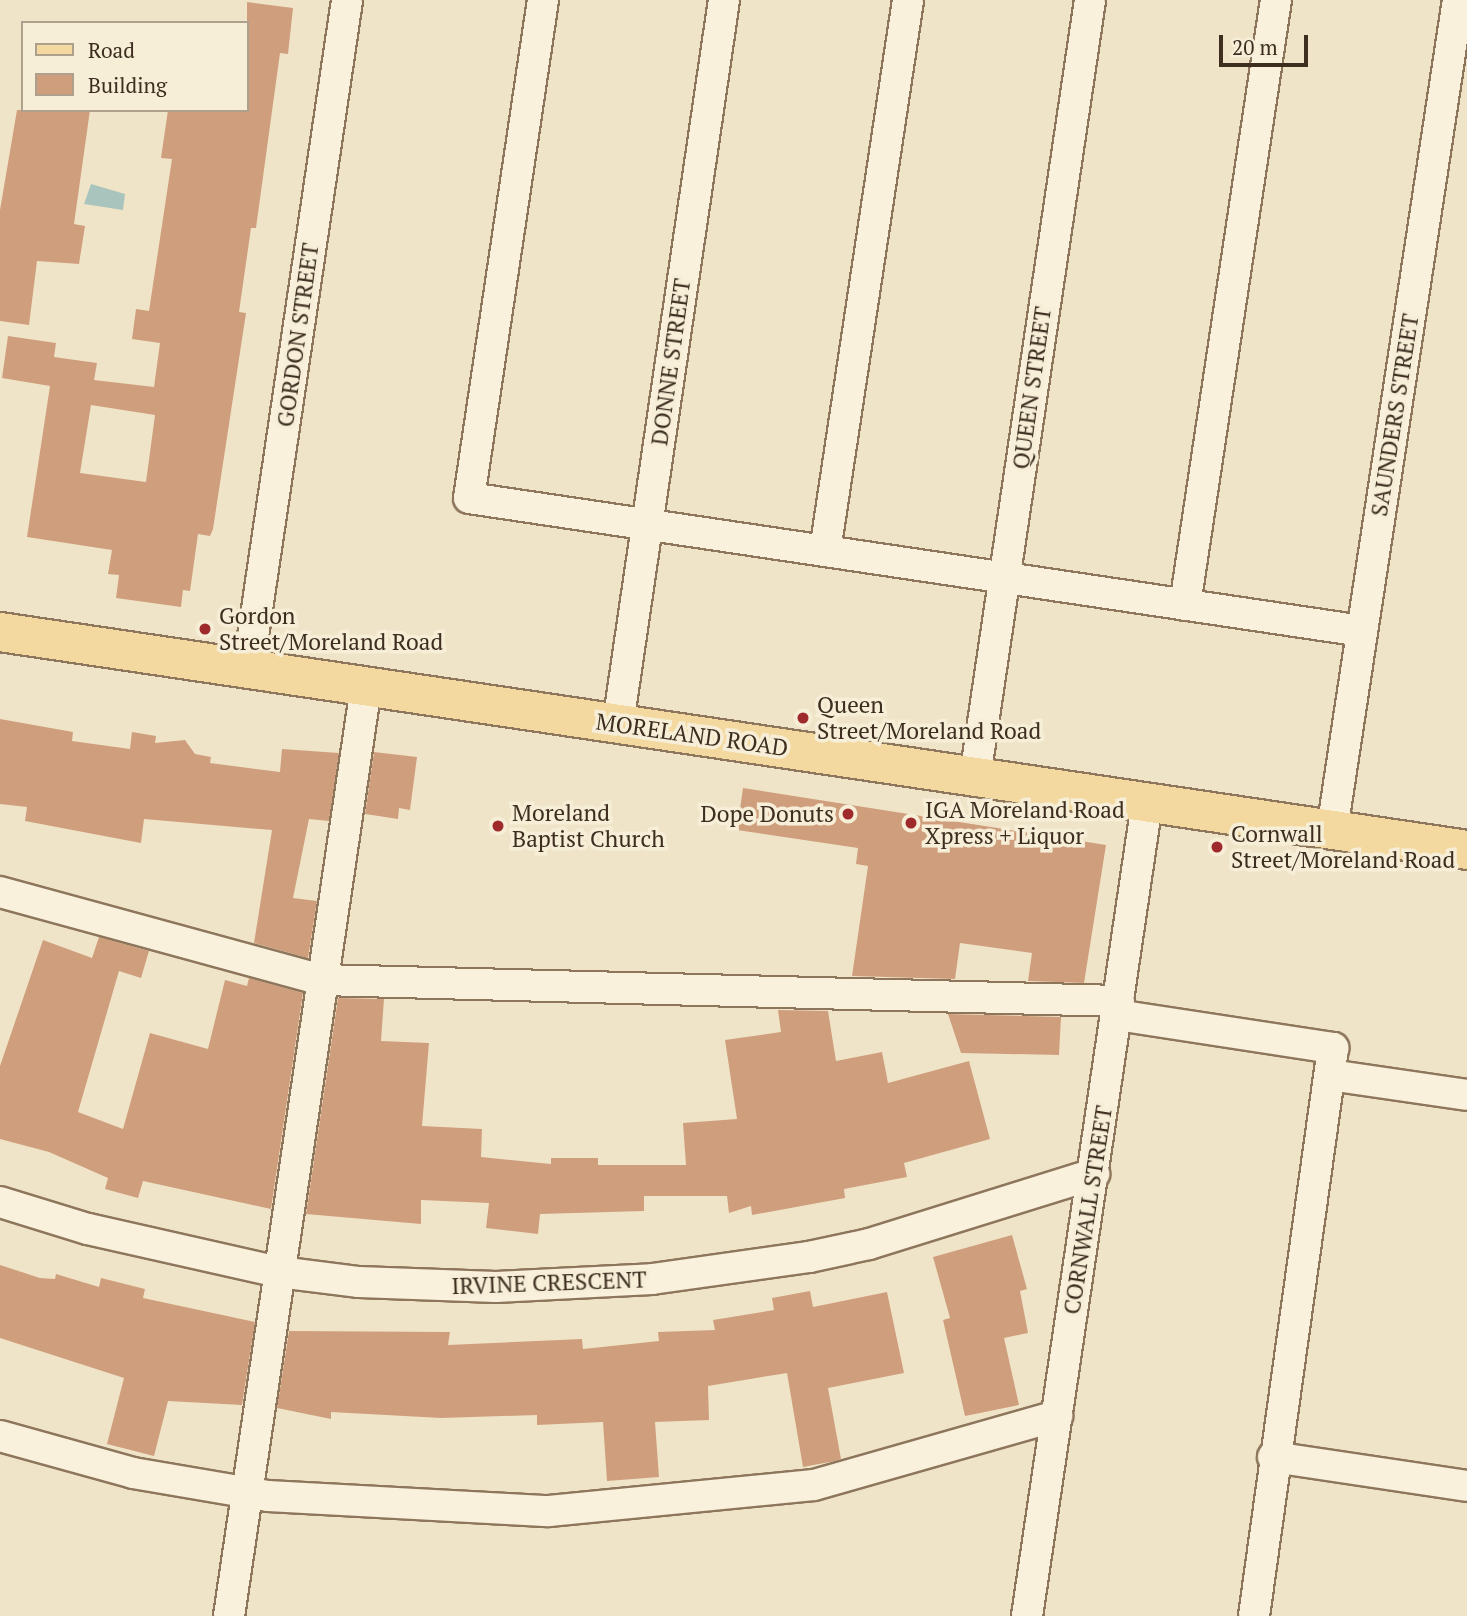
<!DOCTYPE html>
<html>
<head>
<meta charset="utf-8">
<style>
  body { margin:0 }
  #map { position:relative; width:1467px; height:1616px; overflow:hidden; background:#f0e4c8; font-family:"PT Serif",serif }
  div>[style] { position:absolute }
  .water>* { inset:0; background:#a9c4bc }
  .building>* { inset:0; background:#cf9f7d }
  .roads { filter:drop-shadow(2px 0 #8d765c) drop-shadow(-2px 0 #8d765c) drop-shadow(0 2px #8d765c) drop-shadow(0 -2px #8d765c) }
  .minor>* { height:30px; margin:-15px; padding:0 15px; transform-origin:15px; border-radius:15px; background:#faf1dc }
  .major>* { height:38px; margin:-19px; padding:0 19px; transform-origin:19px; border-radius:19px; background:#f3d9a0 }
  .dots>* { width:19px; height:19px; translate:-50% -50%; box-sizing:border-box; border:4px solid #f7eed8; border-radius:50% }
  span { translate:-50% -50%; white-space:nowrap; text-align:center; line-height:1.15; -webkit-text-stroke:7px #f7eed8; paint-order:stroke }
  .street-label { font-size:23px; color:#3d2e20 }
  .poi-label { font-size:23px; color:#3d2e20 }
  .left { translate:0 -50%; text-align:left }
  .right { translate:-100% -50%; text-align:right }
  .legend { position:absolute; left:21px; top:21px; width:228px; height:91px; box-sizing:border-box; background:#f7eed8; border:2px solid #ada18e; margin:0; padding:9px 12px; list-style:none; font-size:21px; color:#3d2e20 }
  .legend li { display:flex; align-items:center; gap:14px; height:35px }
  .legend b { width:35px; border:2px solid #ada18e }
  .scale { position:absolute; left:1219px; top:35px; width:89px; height:32px; box-sizing:border-box; border:4px solid #3d2e20; border-top:0; padding-left:9px; font-size:21px; line-height:24px; white-space:nowrap; color:#3d2e20; -webkit-text-stroke:5px #f7eed8; paint-order:stroke }
</style>
</head>
<body>
<div id="map">
  <div class="water">
    <i style="clip-path:polygon(91px 184px,125px 194px,123px 210px,84px 204px)"></i>
  </div>
  <div class="building">
    <i style="clip-path:polygon(evenodd,247px 2px,293px 8px,288px 54px,280px 53px,256px 228px,251px 228px,239px 312px,246px 313px,213px 529px,210px 536px,198px 534px,190px 591px,183px 590px,181px 607px,116px 598px,119px 575px,108px 574px,112px 550px,27px 537px,50px 386px,2px 378px,8px 336px,56px 343px,54px 357px,97px 363px,94px 380px,154px 387px,160px 343px,132px 339px,136px 309px,149px 311px,172px 159px,161px 158px,168px 110px,247px 110px,247px 2px,91px 405px,155px 415px,146px 482px,80px 473px,91px 405px)"></i>
    <i style="clip-path:polygon(17px 110px,90px 110px,74px 224px,85px 226px,79px 264px,37px 261px,29px 325px,0 321px,0 210px)"></i>
    <i style="clip-path:polygon(0 719px,73px 732px,72px 741px,130px 749px,132px 732px,156px 736px,155px 743px,185px 740px,195px 754px,211px 757px,210px 763px,280px 772px,282px 749px,339px 753px,329px 821px,309px 819px,293px 898px,317px 901px,308px 958px,254px 943px,272px 830px,144px 819px,141px 843px,25px 821px,27px 807px,0 804px)"></i>
    <i style="clip-path:polygon(374px 752px,417px 757px,410px 810px,399px 808px,398px 819px,365px 814px)"></i>
    <i style="clip-path:polygon(743px 788px,1106px 845px,1084px 983px,1028px 981px,1032px 953px,960px 943px,955px 979px,852px 976px,868px 866px,856px 864px,858px 848px,737px 830px)"></i>
    <i style="clip-path:polygon(99px 937px,149px 951px,141px 978px,119px 971px,78px 1112px,123px 1129px,150px 1033px,208px 1049px,225px 980px,247px 986px,249px 978px,303px 993px,271px 1209px,143px 1181px,138px 1198px,105px 1189px,108px 1178px,49px 1152px,0 1139px,0 1066px,43px 940px,92px 958px)"></i>
    <i style="clip-path:polygon(338px 998px,384px 999px,381px 1041px,429px 1043px,422px 1126px,482px 1129px,481px 1157px,551px 1164px,551px 1158px,598px 1158px,598px 1165px,686px 1165px,683px 1123px,737px 1119px,725px 1040px,781px 1032px,778px 1010px,828px 1011px,836px 1061px,882px 1052px,888px 1083px,969px 1061px,990px 1139px,904px 1163px,907px 1177px,844px 1189px,845px 1198px,752px 1215px,751px 1206px,729px 1213px,727px 1196px,644px 1196px,644px 1211px,540px 1214px,538px 1234px,486px 1228px,489px 1203px,421px 1200px,421px 1224px,306px 1214px)"></i>
    <i style="clip-path:polygon(948px 1014px,1061px 1017px,1059px 1055px,961px 1053px)"></i>
    <i style="clip-path:polygon(1012px 1235px,1027px 1289px,1020px 1291px,1028px 1333px,1004px 1338px,1019px 1405px,965px 1416px,943px 1320px,950px 1318px,933px 1257px)"></i>
    <i style="clip-path:polygon(0 1265px,40px 1278px,55px 1279px,56px 1274px,99px 1287px,101px 1278px,145px 1289px,143px 1298px,255px 1322px,242px 1405px,168px 1401px,154px 1456px,107px 1444px,124px 1378px,0 1338px)"></i>
    <i style="clip-path:polygon(810px 1291px,813px 1307px,887px 1292px,904px 1373px,828px 1388px,841px 1459px,835px 1461px,803px 1467px,787px 1373px,708px 1386px,709px 1420px,655px 1422px,659px 1477px,607px 1481px,603px 1422px,537px 1425px,537px 1415px,441px 1418px,331px 1412px,331px 1419px,277px 1408px,289px 1331px,450px 1332px,448px 1345px,582px 1339px,583px 1349px,659px 1341px,658px 1332px,715px 1330px,713px 1320px,774px 1310px,772px 1298px)"></i>
  </div>
  <div class="roads">
    <div class="minor">
      <i style="left:543px;top:0;width:503px;rotate:98.45deg"></i>
      <i style="left:469px;top:498px;width:903px;rotate:8.47deg"></i>
      <i style="left:825px;top:551px;width:557px;rotate:-81.43deg"></i>
      <i style="left:1185px;top:605px;width:612px;rotate:-81.45deg"></i>
      <i style="left:248px;top:670px;width:677px;rotate:-81.59deg"></i>
      <i style="left:618px;top:724px;width:732px;rotate:-81.67deg"></i>
      <i style="left:975px;top:777px;width:785px;rotate:-81.58deg"></i>
      <i style="left:1332px;top:830px;width:840px;rotate:-81.37deg"></i>
      <i style="left:0;top:892px;width:334px;rotate:15.3deg"></i>
      <i style="left:322px;top:980px;width:797px;rotate:1.51deg"></i>
      <i style="left:1117px;top:1015px;width:219px;rotate:8.7deg"></i>
      <i style="left:1333px;top:1048px;width:573px;rotate:97.92deg"></i>
      <i style="left:1330px;top:1075px;width:138px;rotate:8.3deg"></i>
      <i style="left:0;top:1202px;width:92px;rotate:17.1deg"></i>
      <i style="left:88px;top:1229px;width:196px;rotate:12.7deg"></i>
      <i style="left:279px;top:1272px;width:81px;rotate:7.1deg"></i>
      <i style="left:359px;top:1282px;width:137px;rotate:2.1deg"></i>
      <i style="left:496px;top:1287px;width:156px;rotate:-2.9deg"></i>
      <i style="left:652px;top:1279px;width:159px;rotate:-8deg"></i>
      <i style="left:809px;top:1257px;width:61px;rotate:-12.2deg"></i>
      <i style="left:869px;top:1244px;width:236px;rotate:-17.3deg"></i>
      <i style="left:0;top:1436px;width:138px;rotate:15.5deg"></i>
      <i style="left:133px;top:1473px;width:137px;rotate:9.7deg"></i>
      <i style="left:268px;top:1496px;width:281px;rotate:3.1deg"></i>
      <i style="left:549px;top:1511px;width:266px;rotate:-5.6deg"></i>
      <i style="left:814px;top:1485px;width:253px;rotate:-15.9deg"></i>
      <i style="left:1273px;top:1457px;width:196px;rotate:8.5deg"></i>
      <i style="left:229px;top:1616px;width:939px;rotate:-81.61deg"></i>
      <i style="left:1027px;top:1616px;width:822px;rotate:-81.6deg"></i>
    </div>
    <div class="major">
      <i style="left:0;top:632px;width:1483px;rotate:8.45deg"></i>
    </div>
  </div>
  <div class="dots">
    <i style="left:205px;top:629px;background:#9e2a2b"></i>
    <i style="left:803px;top:718px;background:#9e2a2b"></i>
    <i style="left:848px;top:814px;background:#9e2a2b"></i>
    <i style="left:911px;top:823px;background:#9e2a2b"></i>
    <i style="left:498px;top:826px;background:#9e2a2b"></i>
    <i style="left:1217px;top:847px;background:#9e2a2b"></i>
  </div>
  <div class="street-label">
    <span style="left:298px;top:335px;rotate:-82deg">GORDON STREET</span>
    <span style="left:671px;top:362px;rotate:-82deg">DONNE STREET</span>
    <span style="left:1032px;top:388px;rotate:-82deg">QUEEN STREET</span>
    <span style="left:1395px;top:415px;rotate:-81deg">SAUNDERS STREET</span>
    <span style="left:692px;top:735px;rotate:8deg">MORELAND ROAD</span>
    <span style="left:1088px;top:1210px;rotate:-81deg">CORNWALL STREET</span>
    <span style="left:549px;top:1283px;rotate:-2deg">IRVINE CRESCENT</span>
  </div>
  <div class="poi-label">
    <span class="left" style="left:219px;top:629px">Gordon<br>Street/Moreland Road</span>
    <span class="left" style="left:817px;top:718px">Queen<br>Street/Moreland Road</span>
    <span class="left" style="left:925px;top:823px">IGA Moreland Road<br>Xpress + Liquor</span>
    <span class="left" style="left:512px;top:826px">Moreland<br>Baptist Church</span>
    <span class="right" style="left:834px;top:814px">Dope Donuts</span>
    <span class="left" style="left:1231px;top:847px">Cornwall<br>Street/Moreland Road</span>
  </div>
  <ul class="legend">
  <li><b style="height:9px;background:#f3d9a0"></b>Road</li>
  <li><b style="height:19px;background:#cf9f7d"></b>Building</li>
  </ul>
  <div class="scale">20 m</div>
</div>
</body>
</html>
